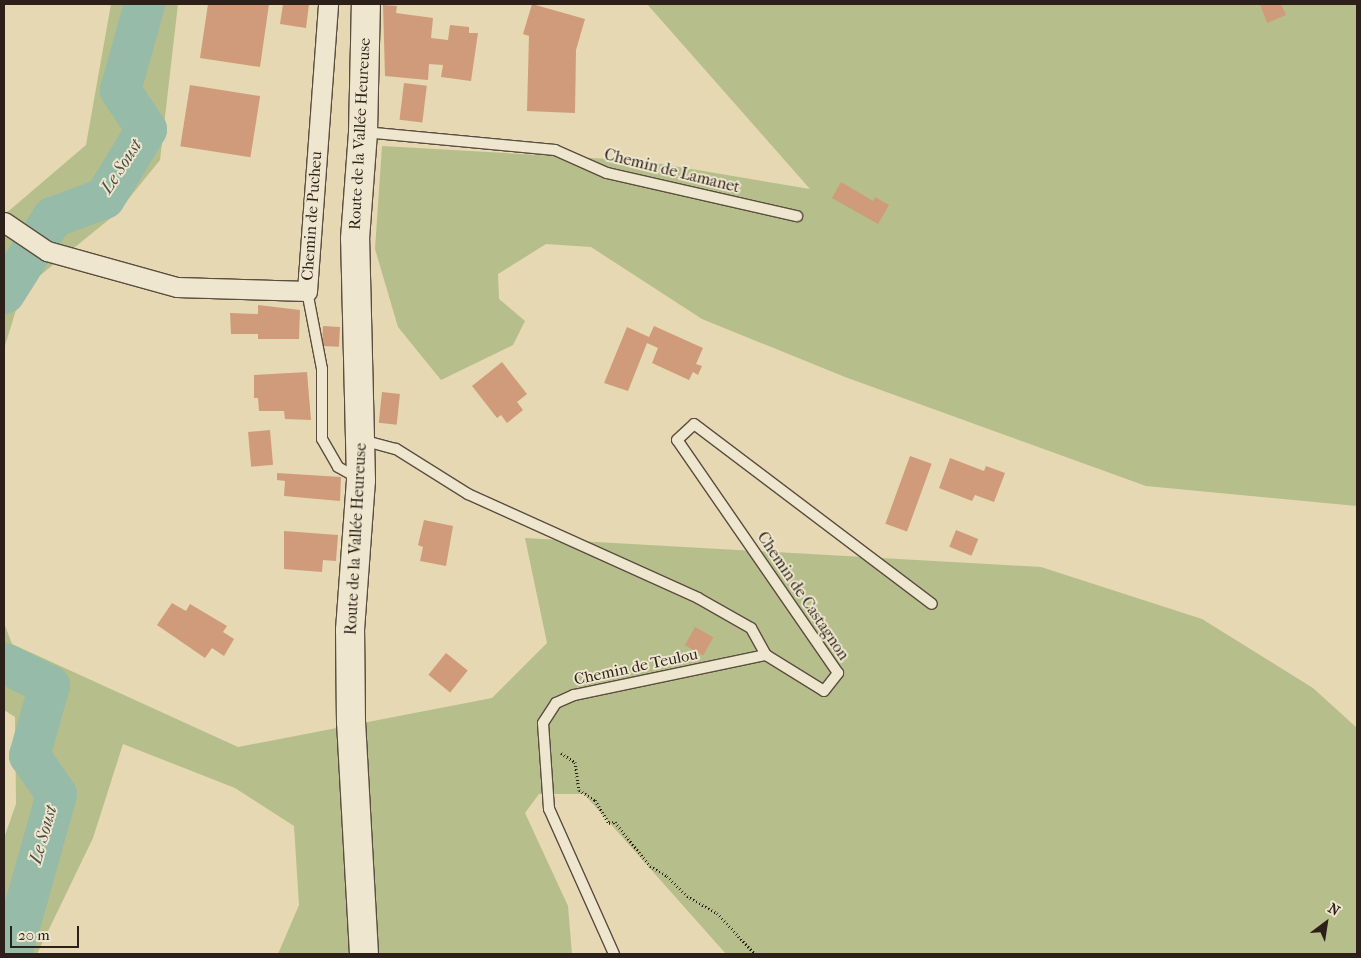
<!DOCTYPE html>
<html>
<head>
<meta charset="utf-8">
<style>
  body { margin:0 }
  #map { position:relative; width:1361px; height:958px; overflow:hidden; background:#e5d8b3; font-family:"IM FELL French Canon",serif }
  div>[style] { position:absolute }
  .green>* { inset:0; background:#b6be8b }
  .river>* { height:41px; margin:-20.5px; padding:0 20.5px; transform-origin:20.5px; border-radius:20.5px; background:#96bba8 }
  .building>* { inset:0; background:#d09b7a; transform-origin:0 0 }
  .path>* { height:3px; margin-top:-1.5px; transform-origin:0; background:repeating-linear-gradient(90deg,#2d1f19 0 1px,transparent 0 3.5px) }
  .roads { filter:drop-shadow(1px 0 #5b4d40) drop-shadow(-1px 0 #5b4d40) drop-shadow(0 1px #5b4d40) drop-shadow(0 -1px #5b4d40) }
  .lane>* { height:10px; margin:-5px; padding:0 5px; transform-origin:5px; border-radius:5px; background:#eee6ce }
  .street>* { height:19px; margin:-9.5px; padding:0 9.5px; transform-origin:9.5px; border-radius:9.5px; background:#eee6ce }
  .secondary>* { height:28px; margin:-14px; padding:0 14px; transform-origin:14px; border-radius:14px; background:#eee6ce }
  span { translate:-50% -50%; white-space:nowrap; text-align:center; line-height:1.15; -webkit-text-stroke:4px #eee6ce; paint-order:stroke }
  .street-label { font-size:16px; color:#2d1f19 }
  .water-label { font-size:18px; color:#4c4e44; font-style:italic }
  .frame { position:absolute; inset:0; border:5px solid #2d1f19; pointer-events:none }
  .north { position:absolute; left:1301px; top:898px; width:50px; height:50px; -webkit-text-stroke:4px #eee6ce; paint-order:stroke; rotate:31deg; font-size:14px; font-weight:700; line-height:20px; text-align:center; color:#2d1f19 }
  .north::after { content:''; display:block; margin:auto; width:18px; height:22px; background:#2d1f19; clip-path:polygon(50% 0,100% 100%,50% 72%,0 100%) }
  .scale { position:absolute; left:10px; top:926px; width:69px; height:22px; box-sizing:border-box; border:2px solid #2d1f19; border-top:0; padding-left:6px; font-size:15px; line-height:18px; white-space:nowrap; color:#2d1f19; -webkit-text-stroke:4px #eee6ce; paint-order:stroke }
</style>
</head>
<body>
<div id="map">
  <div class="green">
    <i style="clip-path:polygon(111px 4px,178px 4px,160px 160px,117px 213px,22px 290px,4px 349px,4px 215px,86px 145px)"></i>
    <i style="clip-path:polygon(647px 4px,1357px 4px,1357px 506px,1146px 486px,845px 377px,702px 319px,591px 247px,546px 244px,498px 274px,499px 299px,525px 321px,513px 345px,441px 380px,398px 327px,375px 249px,382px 146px,644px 161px,810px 189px)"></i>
    <i style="clip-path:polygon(525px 538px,1041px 567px,1202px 619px,1313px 688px,1357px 728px,1357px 954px,726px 954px,584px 794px,539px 794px,525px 813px,568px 906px,572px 954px,278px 954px,299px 905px,294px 826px,235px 788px,123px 744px,93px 838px,37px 954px,4px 954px,4px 838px,16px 804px,15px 717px,4px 710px,4px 623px,12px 644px,238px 747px,492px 698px,547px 643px)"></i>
  </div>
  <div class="river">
    <i style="left:4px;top:293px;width:90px;rotate:-57.7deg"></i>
    <i style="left:52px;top:217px;width:55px;rotate:-20.1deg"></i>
    <i style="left:104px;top:198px;width:81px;rotate:-58.7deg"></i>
    <i style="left:146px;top:129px;width:47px;rotate:-123.7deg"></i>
    <i style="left:120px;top:90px;width:89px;rotate:-74.4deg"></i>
    <i style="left:4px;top:663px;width:50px;rotate:26.1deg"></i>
    <i style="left:49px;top:685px;width:73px;rotate:105.9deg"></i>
    <i style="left:29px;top:755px;width:47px;rotate:55.3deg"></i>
    <i style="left:56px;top:794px;width:166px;rotate:105.7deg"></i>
  </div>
  <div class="building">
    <i style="clip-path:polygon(208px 4px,269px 4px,260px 67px,200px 58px)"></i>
    <i style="clip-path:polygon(283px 4px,309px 4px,306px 28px,280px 24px)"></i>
    <i style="clip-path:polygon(532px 4px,585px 19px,576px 50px,575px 113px,527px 111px,529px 36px,523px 34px)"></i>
    <i style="clip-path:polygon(1260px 4px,1281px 4px,1286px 15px,1267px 23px)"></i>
    <i style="clip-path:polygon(383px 5px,397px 6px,396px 13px,433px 18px,431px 38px,448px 40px,450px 25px,469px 27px,469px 33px,478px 33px,471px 81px,441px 77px,443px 65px,429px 64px,428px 80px,385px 76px)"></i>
    <i style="left:404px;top:83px;width:23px;height:37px;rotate:7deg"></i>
    <i style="left:190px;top:85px;width:71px;height:62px;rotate:9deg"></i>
    <i style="clip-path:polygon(841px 182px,873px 201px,875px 197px,889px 205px,878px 224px,832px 198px)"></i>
    <i style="clip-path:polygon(258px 305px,300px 310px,299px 339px,258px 339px,258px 334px,231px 334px,230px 313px,258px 314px)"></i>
    <i style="left:323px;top:326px;width:17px;height:20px;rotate:3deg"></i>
    <i style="clip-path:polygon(654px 326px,703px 348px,696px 364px,702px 366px,698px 375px,693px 372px,689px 380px,652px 363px,658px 348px,647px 343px,628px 391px,604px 383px,627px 327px,649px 337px)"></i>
    <i style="clip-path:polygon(502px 362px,527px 394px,517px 402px,523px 410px,507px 423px,501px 415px,497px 418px,472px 386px)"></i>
    <i style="clip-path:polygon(307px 372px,311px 420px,285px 419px,284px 411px,259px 411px,258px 398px,254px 398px,254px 375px)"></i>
    <i style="left:382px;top:392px;width:18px;height:31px;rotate:6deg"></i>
    <i style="left:270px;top:430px;width:35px;height:22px;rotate:85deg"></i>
    <i style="left:910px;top:456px;width:23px;height:72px;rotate:20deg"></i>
    <i style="clip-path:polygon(950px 458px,984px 471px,986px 466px,1005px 473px,994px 502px,975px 495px,972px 501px,939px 488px)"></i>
    <i style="clip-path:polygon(277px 473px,341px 477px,340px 501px,284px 496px,285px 481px,277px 480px)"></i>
    <i style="clip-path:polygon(424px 520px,453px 526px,446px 566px,420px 561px,423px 547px,418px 545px)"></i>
    <i style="left:956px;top:530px;width:24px;height:18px;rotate:22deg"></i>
    <i style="clip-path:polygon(284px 531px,338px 535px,336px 561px,323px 560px,322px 572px,284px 569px)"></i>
    <i style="clip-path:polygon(172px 603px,186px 611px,190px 604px,227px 626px,223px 632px,234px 639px,224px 656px,212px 648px,205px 658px,157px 625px)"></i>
    <i style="left:695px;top:627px;width:21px;height:21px;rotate:29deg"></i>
    <i style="left:446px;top:653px;width:28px;height:28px;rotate:39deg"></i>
  </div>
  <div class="path">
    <i style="left:561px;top:753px;width:17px;rotate:33deg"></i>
    <i style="left:575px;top:762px;width:28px;rotate:82deg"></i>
    <i style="left:579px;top:790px;width:19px;rotate:32deg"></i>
    <i style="left:595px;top:800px;width:27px;rotate:59deg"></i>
    <i style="left:609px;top:823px;width:6px;rotate:-9deg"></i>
    <i style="left:615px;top:822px;width:56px;rotate:51.5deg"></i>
    <i style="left:650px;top:866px;width:20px;rotate:30deg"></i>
    <i style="left:667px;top:876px;width:28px;rotate:45deg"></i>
    <i style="left:687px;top:896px;width:34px;rotate:30deg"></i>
    <i style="left:717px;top:913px;width:56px;rotate:47.2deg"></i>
  </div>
  <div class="roads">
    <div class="lane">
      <i style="left:364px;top:132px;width:192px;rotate:5.4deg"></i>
      <i style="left:555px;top:150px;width:57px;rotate:23.9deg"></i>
      <i style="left:607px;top:173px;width:195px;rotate:12.8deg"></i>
      <i style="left:307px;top:291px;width:79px;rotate:79.1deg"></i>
      <i style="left:322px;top:369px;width:70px;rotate:90deg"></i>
      <i style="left:322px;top:439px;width:32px;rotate:60deg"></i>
      <i style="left:338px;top:467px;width:23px;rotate:29deg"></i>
      <i style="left:362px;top:440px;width:35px;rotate:15deg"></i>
      <i style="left:396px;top:449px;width:85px;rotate:32deg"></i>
      <i style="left:468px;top:494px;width:252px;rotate:24.3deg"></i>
      <i style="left:698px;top:598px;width:61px;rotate:29.5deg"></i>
      <i style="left:751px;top:628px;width:31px;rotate:61deg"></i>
      <i style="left:766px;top:655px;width:68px;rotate:31.8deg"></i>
      <i style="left:824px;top:691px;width:23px;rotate:-52deg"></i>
      <i style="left:838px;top:673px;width:283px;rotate:-124.6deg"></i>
      <i style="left:677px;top:440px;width:23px;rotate:-43deg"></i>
      <i style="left:694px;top:424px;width:298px;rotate:37.1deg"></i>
      <i style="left:614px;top:954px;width:159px;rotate:-114.1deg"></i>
      <i style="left:549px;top:809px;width:86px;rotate:-94deg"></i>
      <i style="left:543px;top:723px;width:24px;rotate:-57deg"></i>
      <i style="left:556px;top:703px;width:20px;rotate:-24deg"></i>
      <i style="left:574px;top:695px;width:196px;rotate:-11.8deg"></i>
    </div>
    <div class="street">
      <i style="left:4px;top:222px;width:52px;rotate:34deg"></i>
      <i style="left:47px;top:251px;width:135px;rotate:15.5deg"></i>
      <i style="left:177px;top:287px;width:130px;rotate:1.8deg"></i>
      <i style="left:307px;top:291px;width:288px;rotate:-85.8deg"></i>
    </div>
    <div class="secondary">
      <i style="left:364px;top:954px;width:232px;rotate:-93.2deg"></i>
      <i style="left:351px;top:722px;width:92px;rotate:-90.6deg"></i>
      <i style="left:350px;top:630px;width:150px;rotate:-85.8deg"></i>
      <i style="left:361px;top:480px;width:241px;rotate:-91.4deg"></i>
      <i style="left:355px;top:239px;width:107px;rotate:-85.7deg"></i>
      <i style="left:363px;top:132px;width:128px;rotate:-88.7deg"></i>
    </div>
  </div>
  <div class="street-label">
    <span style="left:360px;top:134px;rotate:-87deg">Route de la Vallée Heureuse</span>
    <span style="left:672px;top:171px;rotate:14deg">Chemin de Lamanet</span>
    <span style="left:312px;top:216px;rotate:-86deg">Chemin de Pucheu</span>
    <span style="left:356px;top:539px;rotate:-87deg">Route de la Vallée Heureuse</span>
    <span style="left:803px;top:596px;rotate:56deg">Chemin de Castagnon</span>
    <span style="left:636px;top:667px;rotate:-12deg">Chemin de Teulou</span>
  </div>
  <div class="water-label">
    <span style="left:122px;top:167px;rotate:-57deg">Le Soust</span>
    <span style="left:44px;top:835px;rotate:-74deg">Le Soust</span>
  </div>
  <div class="frame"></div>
  <div class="north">N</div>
  <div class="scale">20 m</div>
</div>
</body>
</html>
